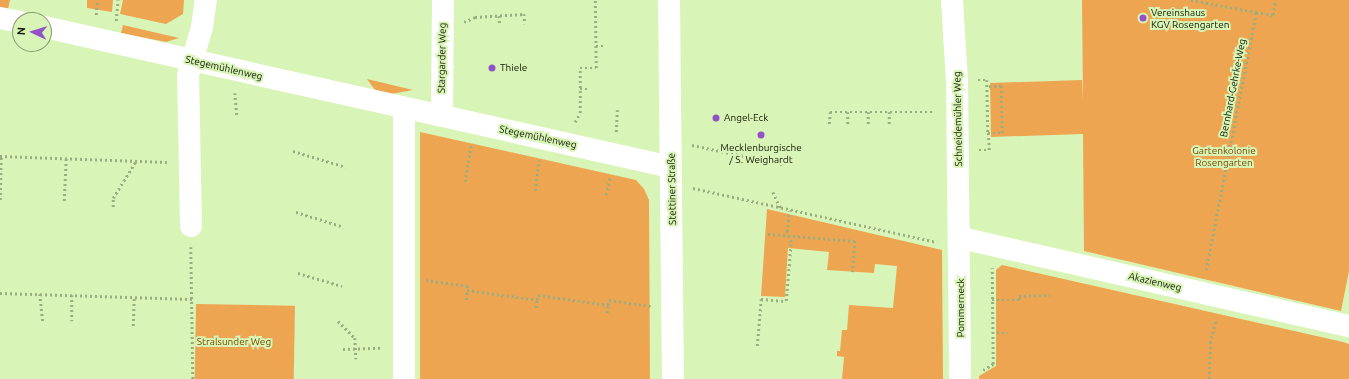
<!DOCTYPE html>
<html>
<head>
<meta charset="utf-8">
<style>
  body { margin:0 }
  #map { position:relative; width:1349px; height:379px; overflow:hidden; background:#d9f4b7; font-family:Ubuntu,sans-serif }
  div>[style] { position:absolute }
  .green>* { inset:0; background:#eea551; transform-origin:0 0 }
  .path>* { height:2.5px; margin-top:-1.25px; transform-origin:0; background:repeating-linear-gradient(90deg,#99ae7e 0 2px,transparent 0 5px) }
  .minor>* { height:22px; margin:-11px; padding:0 11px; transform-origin:11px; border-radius:11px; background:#fff }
  .dots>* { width:11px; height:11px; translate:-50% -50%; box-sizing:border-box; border:2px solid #d9f4b7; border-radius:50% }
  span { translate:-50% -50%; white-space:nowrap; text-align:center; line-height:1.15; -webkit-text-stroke:4px #d9f4b7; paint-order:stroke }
  .poi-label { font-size:10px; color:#0f1803 }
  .left { translate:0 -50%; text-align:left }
  .street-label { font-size:10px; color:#0f1803 }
  .park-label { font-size:10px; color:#794902 }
  .north { position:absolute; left:12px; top:12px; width:40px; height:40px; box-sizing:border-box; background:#d9f4b7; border:1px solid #889c6f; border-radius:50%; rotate:274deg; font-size:11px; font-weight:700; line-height:16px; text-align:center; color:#0f1803 }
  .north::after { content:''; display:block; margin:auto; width:14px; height:18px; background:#9351c6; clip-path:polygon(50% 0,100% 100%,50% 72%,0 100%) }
</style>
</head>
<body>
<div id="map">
  <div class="green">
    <i style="clip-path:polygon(0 0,10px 0,8px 9px,0 7px)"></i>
    <i style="clip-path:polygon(87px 0,113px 0,112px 12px,87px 8px)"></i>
    <i style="clip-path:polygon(123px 0,184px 0,183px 14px,166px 24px,120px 14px)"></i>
    <i style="clip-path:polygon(1082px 0,1349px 0,1349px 271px,1341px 311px,1084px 251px,1083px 134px,991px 137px,990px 83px,1082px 80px,1083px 100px)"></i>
    <i style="clip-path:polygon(123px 25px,179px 38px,166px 42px,121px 33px)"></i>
    <i style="clip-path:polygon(367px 79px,413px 90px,391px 94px,375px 90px)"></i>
    <i style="clip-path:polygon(420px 132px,636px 180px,644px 189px,649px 200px,650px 379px,420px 379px)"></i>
    <i style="clip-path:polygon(767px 209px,942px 250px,943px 379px,842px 379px,844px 357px,837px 356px,837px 351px,840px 351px,842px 330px,847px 330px,849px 305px,893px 308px,897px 266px,875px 264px,874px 273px,827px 270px,829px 252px,788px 248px,785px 297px,761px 296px)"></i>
    <i style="clip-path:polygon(1002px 265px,1343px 342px,1349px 344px,1349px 379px,979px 379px,979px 376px,996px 366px,996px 270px)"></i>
    <i style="left:196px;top:304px;width:99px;height:75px;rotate:1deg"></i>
  </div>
  <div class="path">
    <i style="left:1191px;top:0;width:66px;rotate:10.5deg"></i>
    <i style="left:96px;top:15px;width:15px;rotate:-86deg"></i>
    <i style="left:499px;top:16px;width:9px;rotate:84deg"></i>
    <i style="left:116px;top:21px;width:21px;rotate:-85deg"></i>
    <i style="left:464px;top:22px;width:12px;rotate:-24deg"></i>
    <i style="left:475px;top:17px;width:49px;rotate:-3.5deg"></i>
    <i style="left:524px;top:14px;width:10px;rotate:84deg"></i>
    <i style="left:596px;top:46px;width:10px"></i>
    <i style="left:978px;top:80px;width:9px"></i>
    <i style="left:987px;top:80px;width:53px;rotate:88.9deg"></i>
    <i style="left:580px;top:89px;width:7px"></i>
    <i style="left:235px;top:93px;width:23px;rotate:85deg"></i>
    <i style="left:848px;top:112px;width:12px;rotate:90deg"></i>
    <i style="left:575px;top:122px;width:10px;rotate:-61deg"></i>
    <i style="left:580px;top:113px;width:45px;rotate:-90deg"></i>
    <i style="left:580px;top:68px;width:16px"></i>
    <i style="left:596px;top:68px;width:68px;rotate:-90.8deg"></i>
    <i style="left:829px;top:124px;width:12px;rotate:-85deg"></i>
    <i style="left:830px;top:112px;width:105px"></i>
    <i style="left:868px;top:124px;width:12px;rotate:-90deg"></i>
    <i style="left:889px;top:124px;width:12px;rotate:-90deg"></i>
    <i style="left:616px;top:132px;width:22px;rotate:-87deg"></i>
    <i style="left:692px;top:145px;width:92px;rotate:11.9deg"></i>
    <i style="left:979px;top:150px;width:10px"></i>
    <i style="left:989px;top:150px;width:17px;rotate:-93deg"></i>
    <i style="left:988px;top:133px;width:14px"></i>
    <i style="left:1002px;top:133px;width:47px;rotate:-91.2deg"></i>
    <i style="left:1001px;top:86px;width:14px;rotate:176deg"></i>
    <i style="left:293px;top:151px;width:55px;rotate:16.8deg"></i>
    <i style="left:0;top:156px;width:167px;rotate:2.1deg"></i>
    <i style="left:465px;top:182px;width:37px;rotate:-81deg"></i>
    <i style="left:693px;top:188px;width:250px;rotate:12.5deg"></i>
    <i style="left:535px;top:191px;width:31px;rotate:-83deg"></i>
    <i style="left:773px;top:192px;width:19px;rotate:65deg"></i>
    <i style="left:606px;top:195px;width:19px;rotate:-78deg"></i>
    <i style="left:0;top:200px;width:44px;rotate:-88.7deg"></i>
    <i style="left:64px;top:201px;width:43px;rotate:-87.3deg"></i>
    <i style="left:113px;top:207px;width:9px;rotate:-90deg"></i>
    <i style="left:113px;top:198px;width:44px;rotate:-58.1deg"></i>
    <i style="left:296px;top:212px;width:50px;rotate:17.4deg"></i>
    <i style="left:768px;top:234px;width:87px;rotate:4.6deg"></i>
    <i style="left:855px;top:241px;width:31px;rotate:94deg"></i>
    <i style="left:191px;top:247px;width:132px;rotate:89.1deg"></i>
    <i style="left:1206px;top:270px;width:263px;rotate:-79deg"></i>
    <i style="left:1256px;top:12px;width:17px;rotate:10deg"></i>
    <i style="left:1273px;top:15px;width:15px;rotate:-82deg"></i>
    <i style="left:298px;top:273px;width:46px;rotate:16.5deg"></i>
    <i style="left:426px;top:280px;width:42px;rotate:8.1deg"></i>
    <i style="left:468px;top:286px;width:4px;rotate:104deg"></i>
    <i style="left:467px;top:290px;width:71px;rotate:8.1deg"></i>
    <i style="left:537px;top:300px;width:5px;rotate:-79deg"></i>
    <i style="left:538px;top:295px;width:71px;rotate:8.1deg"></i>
    <i style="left:608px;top:305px;width:5px;rotate:-79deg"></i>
    <i style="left:609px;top:300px;width:42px;rotate:8.1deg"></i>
    <i style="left:0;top:293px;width:192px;rotate:1.8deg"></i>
    <i style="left:40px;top:294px;width:27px;rotate:84deg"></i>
    <i style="left:72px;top:295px;width:26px;rotate:90deg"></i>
    <i style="left:466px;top:300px;width:10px;rotate:-84deg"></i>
    <i style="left:992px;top:300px;width:27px"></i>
    <i style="left:1019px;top:300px;width:4px;rotate:-90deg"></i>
    <i style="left:1019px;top:296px;width:31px;rotate:-2deg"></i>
    <i style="left:536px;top:308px;width:8px;rotate:-83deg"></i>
    <i style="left:607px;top:313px;width:7px;rotate:-82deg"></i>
    <i style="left:338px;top:321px;width:24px;rotate:45deg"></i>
    <i style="left:355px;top:338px;width:21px;rotate:87deg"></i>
    <i style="left:133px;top:326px;width:29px;rotate:-88deg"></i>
    <i style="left:992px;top:333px;width:16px"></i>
    <i style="left:757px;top:346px;width:47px;rotate:-85.1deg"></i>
    <i style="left:761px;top:299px;width:25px;rotate:5deg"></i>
    <i style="left:786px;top:301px;width:59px;rotate:-85.2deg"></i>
    <i style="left:791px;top:242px;width:11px;rotate:-112deg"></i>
    <i style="left:787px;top:232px;width:21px;rotate:-85deg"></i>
    <i style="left:343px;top:349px;width:38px;rotate:-2deg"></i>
    <i style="left:983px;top:370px;width:12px;rotate:-31deg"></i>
    <i style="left:993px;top:364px;width:96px;rotate:-90.6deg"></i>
    <i style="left:1209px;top:379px;width:36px;rotate:-88deg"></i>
    <i style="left:1210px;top:343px;width:25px;rotate:-76deg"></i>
  </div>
  <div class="minor">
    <i style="left:669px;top:0;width:379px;rotate:89.4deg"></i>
    <i style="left:952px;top:0;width:81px;rotate:86.5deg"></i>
    <i style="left:957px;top:81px;width:298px;rotate:89.4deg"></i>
    <i style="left:0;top:18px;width:20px;rotate:11deg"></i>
    <i style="left:44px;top:27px;width:642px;rotate:12.59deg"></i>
    <i style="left:442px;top:116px;width:116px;rotate:-89.5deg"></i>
    <i style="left:191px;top:226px;width:151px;rotate:-91.1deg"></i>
    <i style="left:188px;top:75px;width:50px;rotate:-73.7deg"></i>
    <i style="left:202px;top:27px;width:27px;rotate:-82deg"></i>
    <i style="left:961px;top:238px;width:398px;rotate:12.8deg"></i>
    <i style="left:404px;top:379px;width:271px;rotate:-90deg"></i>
  </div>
  <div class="dots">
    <i style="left:1143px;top:18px;background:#9351c6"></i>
    <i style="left:492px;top:68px;background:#9351c6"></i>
    <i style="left:716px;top:118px;background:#9351c6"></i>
    <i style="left:761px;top:135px;background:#9351c6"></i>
  </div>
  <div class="poi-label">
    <span class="left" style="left:1151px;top:18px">Vereinshaus<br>KGV Rosengarten</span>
    <span class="left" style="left:500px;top:68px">Thiele</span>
    <span class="left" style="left:724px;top:118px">Angel-Eck</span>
    <span style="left:761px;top:153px">Mecklenburgische<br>/ S. Weighardt</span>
  </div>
  <div class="street-label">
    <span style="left:442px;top:58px;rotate:-89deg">Stargarder Weg</span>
    <span style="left:224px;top:68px;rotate:13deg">Stegemühlenweg</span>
    <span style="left:1233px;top:88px;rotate:-79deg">Bernhard-Gehrke-Weg</span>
    <span style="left:958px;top:119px;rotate:-91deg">Schneidemühler Weg</span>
    <span style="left:538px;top:137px;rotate:12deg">Stegemühlenweg</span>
    <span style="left:672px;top:189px;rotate:-91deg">Stettiner Straße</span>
    <span style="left:1155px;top:282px;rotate:13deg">Akazienweg</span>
    <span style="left:961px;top:308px;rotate:-90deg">Pommerneck</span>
  </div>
  <div class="park-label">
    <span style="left:1224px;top:156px">Gartenkolonie<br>Rosengarten</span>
    <span style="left:234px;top:342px">Stralsunder Weg</span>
  </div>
  <div class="north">N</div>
</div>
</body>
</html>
